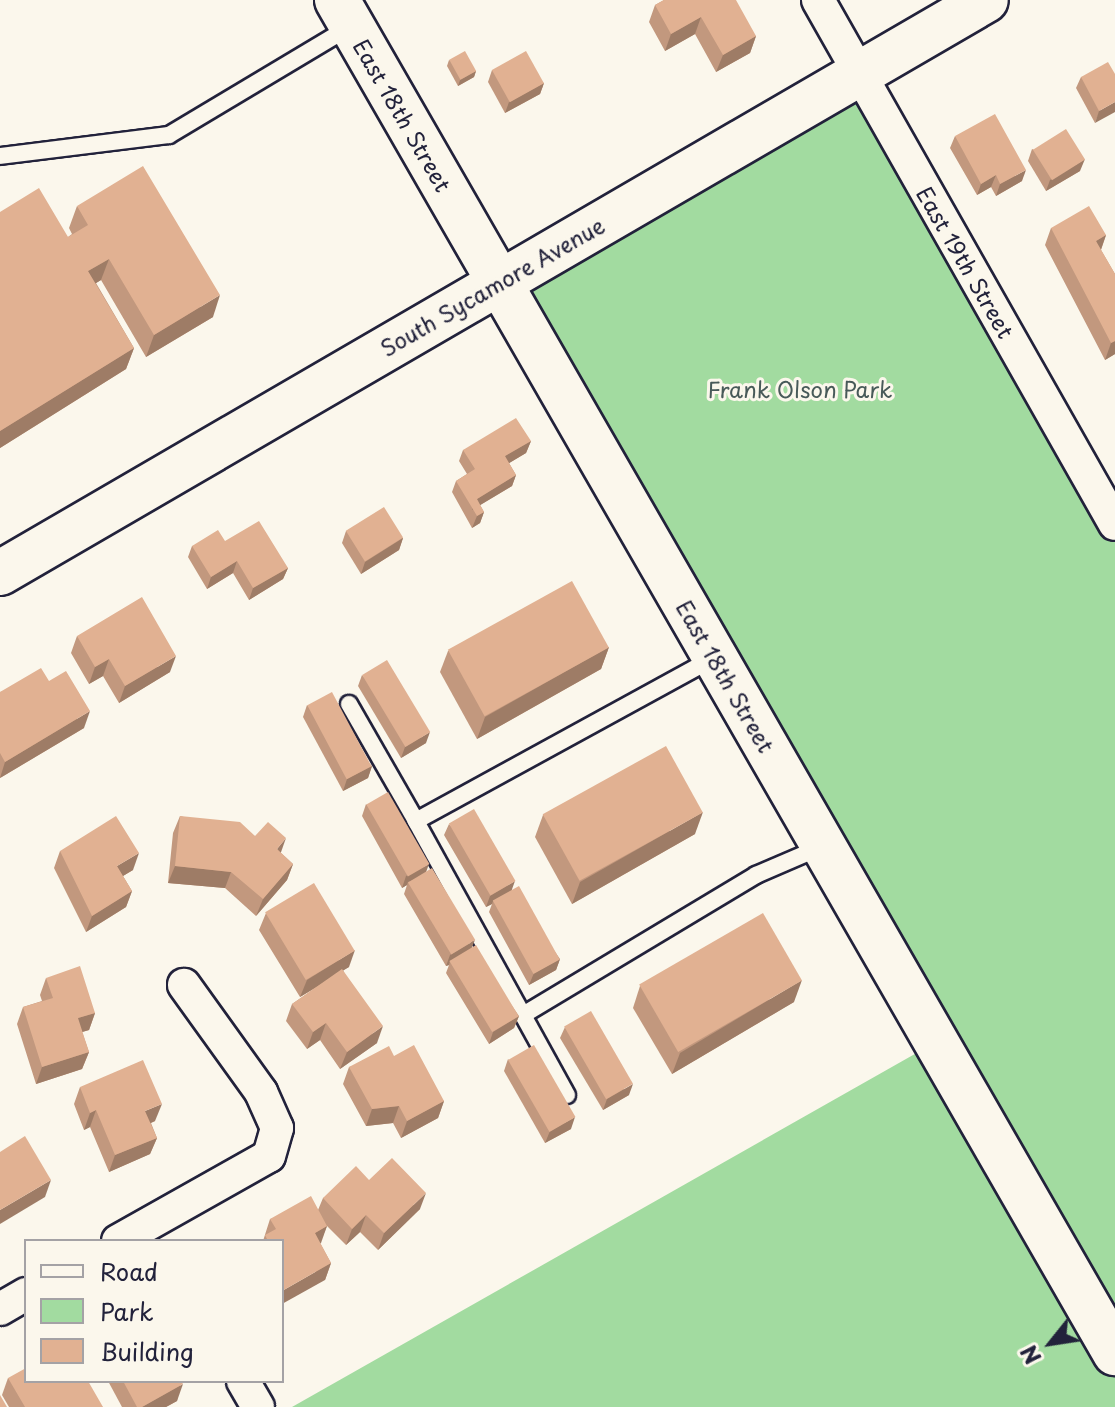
<!DOCTYPE html>
<html>
<head>
<meta charset="utf-8">
<style>
  body { margin:0 }
  #map { position:relative; width:1115px; height:1407px; overflow:hidden; background:#fbf7ec; font-family:"Playpen Sans",sans-serif }
  div>[style] { position:absolute }
  .green>* { inset:0; background:#a2dba0 }
  .roads { filter:drop-shadow(2px 0 #22223b) drop-shadow(-2px 0 #22223b) drop-shadow(0 2px #22223b) drop-shadow(0 -2px #22223b) }
  .lane>* { height:16px; margin:-8px; padding:0 8px; transform-origin:8px; border-radius:8px; background:#fbf7ec }
  .street>* { height:32px; margin:-16px; padding:0 16px; transform-origin:16px; border-radius:16px; background:#fbf7ec }
  .secondary>* { height:44px; margin:-22px; padding:0 22px; transform-origin:22px; border-radius:22px; background:#fbf7ec }
  .wall>* { inset:0; background:#c2987e }
  .shaded-wall>* { inset:0; background:#9e7c66 }
  .building>* { inset:0; background:#e1b192; transform-origin:0 0 }
  span { translate:-50% -50%; white-space:nowrap; text-align:center; line-height:1.15; -webkit-text-stroke:6px #fbf7ec; paint-order:stroke }
  .street-label { font-size:22px; color:#22223b }
  .park-label { font-size:22px; color:#485a59 }
  .legend { position:absolute; left:24px; top:1239px; width:260px; height:144px; box-sizing:border-box; background:#fbf7ec; border:2px solid #a4a2a5; margin:0; padding:10px 14px; list-style:none; font-size:24px; color:#22223b }
  .legend li { display:flex; align-items:center; gap:16px; height:40px }
  .legend b { width:40px; border:2px solid #a4a2a5 }
  .north { position:absolute; left:1011px; top:1303px; width:80px; height:80px; -webkit-text-stroke:6px #fbf7ec; paint-order:stroke; rotate:240deg; font-size:22px; font-weight:700; line-height:32px; text-align:center; color:#22223b }
  .north::after { content:''; display:block; margin:auto; width:28px; height:36px; background:#22223b; clip-path:polygon(50% 0,100% 100%,50% 72%,0 100%) }
</style>
</head>
<body>
<div id="map">
  <div class="green">
    <i style="clip-path:polygon(859px 74px,1115px 524px,1115px 1407px,292px 1407px,936px 1042px,499px 281px)"></i>
  </div>
  <div class="roads">
    <div class="lane">
      <i style="left:0;top:156px;width:170px;rotate:-7.1deg"></i>
      <i style="left:169px;top:135px;width:212px;rotate:-30.9deg"></i>
      <i style="left:349px;top:704px;width:135px;rotate:60.2deg"></i>
      <i style="left:523px;top:1015px;width:272px;rotate:-31deg"></i>
      <i style="left:756px;top:875px;width:71px;rotate:-23.3deg"></i>
      <i style="left:567px;top:1095px;width:313px;rotate:-118.9deg"></i>
      <i style="left:416px;top:821px;width:340px;rotate:-28.7deg"></i>
    </div>
    <div class="street">
      <i style="left:818px;top:0;width:602px;rotate:60.46deg"></i>
      <i style="left:118px;top:1241px;width:173px;rotate:-29.4deg"></i>
      <i style="left:269px;top:1156px;width:29px;rotate:-74deg"></i>
      <i style="left:277px;top:1128px;width:39px;rotate:-114deg"></i>
      <i style="left:261px;top:1092px;width:132px;rotate:-125.7deg"></i>
      <i style="left:0;top:1309px;width:30px;rotate:-30deg"></i>
      <i style="left:243px;top:1381px;width:30px;rotate:60deg"></i>
    </div>
    <div class="secondary">
      <i style="left:337px;top:0;width:1561px;rotate:60.1deg"></i>
      <i style="left:0;top:573px;width:1140px;rotate:-30.16deg"></i>
    </div>
  </div>
  <div class="wall">
    <i style="clip-path:polygon(664px 0,756px 36px,750px 53px,716px 72px,695px 34px,665px 51px,649px 22px,655px 5px)"></i>
    <i style="clip-path:polygon(449px 60px,476px 71px,474px 77px,458px 86px,447px 66px)"></i>
    <i style="clip-path:polygon(492px 70px,544px 83px,540px 94px,505px 113px,488px 82px)"></i>
    <i style="clip-path:polygon(1115px 74px,1095px 123px,1076px 88px,1081px 77px)"></i>
    <i style="clip-path:polygon(955px 136px,1022px 181px,996px 196px,991px 187px,977px 195px,950px 148px)"></i>
    <i style="clip-path:polygon(1032px 149px,1080px 171px,1046px 191px,1028px 161px)"></i>
    <i style="clip-path:polygon(77px 206px,213px 317px,146px 357px,101px 280px,96px 283px,134px 348px,126px 369px,0 448px,0 212px,68px 237px,72px 234px,69px 228px)"></i>
    <i style="clip-path:polygon(1051px 228px,1106px 235px,1101px 250px,1115px 274px,1115px 354px,1105px 360px,1045px 245px)"></i>
    <i style="clip-path:polygon(531px 441px,526px 453px,509px 463px,516px 475px,512px 486px,480px 505px,484px 512px,480px 523px,472px 528px,452px 492px,456px 481px,467px 474px,459px 461px,463px 450px)"></i>
    <i style="clip-path:polygon(346px 531px,403px 538px,399px 550px,361px 574px,342px 543px)"></i>
    <i style="clip-path:polygon(225px 541px,288px 568px,283px 579px,249px 600px,233px 573px,207px 589px,188px 557px,192px 546px)"></i>
    <i style="clip-path:polygon(77px 636px,170px 672px,119px 703px,103px 676px,89px 684px,71px 653px)"></i>
    <i style="clip-path:polygon(609px 647px,601px 669px,477px 739px,440px 672px,448px 651px)"></i>
    <i style="clip-path:polygon(362px 675px,426px 743px,401px 758px,358px 686px)"></i>
    <i style="clip-path:polygon(49px 681px,84px 728px,0 778px,0 692px)"></i>
    <i style="clip-path:polygon(307px 705px,372px 766px,368px 778px,343px 791px,303px 717px)"></i>
    <i style="clip-path:polygon(366px 804px,426px 872px,472px 948px,519px 1016px,514px 1028px,489px 1044px,446px 973px,449px 965px,446px 966px,404px 894px,407px 885px,402px 888px,362px 816px)"></i>
    <i style="clip-path:polygon(543px 815px,695px 834px,572px 904px,535px 837px)"></i>
    <i style="clip-path:polygon(180px 816px,255px 836px,281px 853px,293px 864px,287px 880px,256px 916px,225px 888px,168px 883px,173px 833px)"></i>
    <i style="clip-path:polygon(449px 824px,512px 890px,560px 959px,556px 970px,529px 985px,489px 912px,492px 904px,486px 907px,444px 835px)"></i>
    <i style="clip-path:polygon(60px 851px,133px 870px,123px 876px,132px 891px,126px 907px,86px 932px,54px 868px)"></i>
    <i style="clip-path:polygon(266px 913px,349px 967px,343px 970px,377px 1043px,340px 1069px,320px 1040px,307px 1049px,286px 1021px,292px 1004px,317px 987px,300px 997px,259px 930px)"></i>
    <i style="clip-path:polygon(46px 978px,95px 1013px,89px 1030px,82px 1032px,89px 1052px,82px 1069px,36px 1084px,17px 1024px,23px 1007px,42px 1001px,40px 995px)"></i>
    <i style="clip-path:polygon(640px 986px,794px 1002px,672px 1074px,633px 1008px)"></i>
    <i style="clip-path:polygon(565px 1027px,629px 1095px,603px 1110px,560px 1038px)"></i>
    <i style="clip-path:polygon(394px 1056px,444px 1101px,438px 1118px,401px 1138px,393px 1123px,366px 1126px,343px 1084px,349px 1067px)"></i>
    <i style="clip-path:polygon(508px 1059px,571px 1129px,545px 1143px,504px 1071px)"></i>
    <i style="clip-path:polygon(80px 1087px,155px 1121px,151px 1123px,157px 1138px,150px 1154px,109px 1172px,90px 1127px,84px 1130px,74px 1104px)"></i>
    <i style="clip-path:polygon(369px 1180px,420px 1209px,378px 1250px,360px 1232px,346px 1245px,327px 1226px,320px 1243px,331px 1263px,325px 1280px,282px 1241px,263px 1241px,270px 1219px,318px 1210px,323px 1198px)"></i>
    <i style="clip-path:polygon(8px 1378px,103px 1407px,9px 1407px,2px 1395px)"></i>
    <i style="clip-path:polygon(108px 1381px,181px 1381px,177px 1401px,166px 1407px,122px 1407px)"></i>
  </div>
  <div class="shaded-wall">
    <i style="clip-path:polygon(701px 17px,695px 34px,665px 51px,671px 34px)"></i>
    <i style="clip-path:polygon(756px 36px,750px 53px,716px 72px,723px 55px)"></i>
    <i style="clip-path:polygon(476px 71px,474px 77px,458px 86px,460px 80px)"></i>
    <i style="clip-path:polygon(544px 83px,540px 94px,505px 113px,509px 102px)"></i>
    <i style="clip-path:polygon(1115px 102px,1115px 112px,1095px 123px,1099px 111px)"></i>
    <i style="clip-path:polygon(1085px 159px,1080px 171px,1046px 191px,1050px 180px)"></i>
    <i style="clip-path:polygon(1026px 170px,1022px 181px,996px 196px,1000px 184px)"></i>
    <i style="clip-path:polygon(996px 175px,991px 187px,977px 195px,981px 184px)"></i>
    <i style="clip-path:polygon(1106px 235px,1100px 252px,1096px 241px)"></i>
    <i style="clip-path:polygon(109px 259px,101px 280px,80px 293px,88px 271px)"></i>
    <i style="clip-path:polygon(220px 295px,213px 317px,146px 357px,154px 335px)"></i>
    <i style="clip-path:polygon(1115px 341px,1115px 354px,1105px 360px,1111px 343px)"></i>
    <i style="clip-path:polygon(134px 348px,126px 369px,0 448px,0 431px)"></i>
    <i style="clip-path:polygon(531px 441px,526px 453px,501px 468px,505px 456px)"></i>
    <i style="clip-path:polygon(516px 475px,512px 486px,472px 510px,477px 499px)"></i>
    <i style="clip-path:polygon(484px 512px,480px 523px,472px 528px,477px 516px)"></i>
    <i style="clip-path:polygon(403px 538px,399px 550px,361px 574px,365px 562px)"></i>
    <i style="clip-path:polygon(237px 561px,233px 573px,207px 589px,211px 577px)"></i>
    <i style="clip-path:polygon(288px 568px,283px 579px,249px 600px,253px 588px)"></i>
    <i style="clip-path:polygon(609px 647px,601px 669px,477px 739px,485px 717px)"></i>
    <i style="clip-path:polygon(176px 656px,170px 672px,119px 703px,125px 686px)"></i>
    <i style="clip-path:polygon(109px 659px,103px 676px,89px 684px,95px 667px)"></i>
    <i style="clip-path:polygon(90px 711px,84px 728px,0 778px,5px 762px)"></i>
    <i style="clip-path:polygon(430px 732px,426px 743px,401px 758px,405px 747px)"></i>
    <i style="clip-path:polygon(372px 766px,368px 778px,343px 791px,347px 779px)"></i>
    <i style="clip-path:polygon(703px 812px,695px 834px,572px 904px,580px 882px)"></i>
    <i style="clip-path:polygon(286px 838px,280px 855px,277px 849px)"></i>
    <i style="clip-path:polygon(139px 853px,133px 870px,111px 883px,117px 866px)"></i>
    <i style="clip-path:polygon(293px 864px,287px 880px,256px 916px,263px 899px)"></i>
    <i style="clip-path:polygon(429px 864px,425px 875px,408px 882px,407px 885px,402px 888px,406px 876px)"></i>
    <i style="clip-path:polygon(175px 866px,231px 872px,225px 888px,168px 883px)"></i>
    <i style="clip-path:polygon(515px 881px,511px 892px,493px 901px,492px 904px,486px 907px,490px 896px)"></i>
    <i style="clip-path:polygon(132px 891px,126px 907px,86px 932px,92px 916px)"></i>
    <i style="clip-path:polygon(475px 940px,470px 952px,450px 961px,449px 965px,446px 966px,450px 955px)"></i>
    <i style="clip-path:polygon(355px 950px,349px 967px,300px 997px,307px 980px)"></i>
    <i style="clip-path:polygon(560px 959px,556px 970px,529px 985px,534px 973px)"></i>
    <i style="clip-path:polygon(802px 980px,794px 1002px,672px 1074px,680px 1053px)"></i>
    <i style="clip-path:polygon(95px 1013px,89px 1030px,72px 1035px,78px 1018px)"></i>
    <i style="clip-path:polygon(519px 1016px,514px 1028px,489px 1044px,493px 1032px)"></i>
    <i style="clip-path:polygon(326px 1023px,320px 1040px,307px 1049px,313px 1032px)"></i>
    <i style="clip-path:polygon(383px 1026px,377px 1043px,340px 1069px,347px 1052px)"></i>
    <i style="clip-path:polygon(89px 1052px,82px 1069px,36px 1084px,42px 1067px)"></i>
    <i style="clip-path:polygon(633px 1084px,629px 1095px,603px 1110px,607px 1099px)"></i>
    <i style="clip-path:polygon(444px 1101px,438px 1118px,401px 1138px,407px 1121px)"></i>
    <i style="clip-path:polygon(162px 1104px,155px 1121px,139px 1128px,145px 1111px)"></i>
    <i style="clip-path:polygon(399px 1106px,393px 1123px,366px 1126px,372px 1109px)"></i>
    <i style="clip-path:polygon(96px 1110px,90px 1127px,84px 1130px,90px 1113px)"></i>
    <i style="clip-path:polygon(575px 1117px,571px 1129px,545px 1143px,550px 1131px)"></i>
    <i style="clip-path:polygon(157px 1138px,150px 1154px,109px 1172px,115px 1155px)"></i>
    <i style="clip-path:polygon(51px 1180px,45px 1197px,0 1224px,0 1210px)"></i>
    <i style="clip-path:polygon(426px 1193px,420px 1209px,378px 1250px,384px 1233px)"></i>
    <i style="clip-path:polygon(366px 1215px,360px 1232px,346px 1245px,352px 1229px)"></i>
    <i style="clip-path:polygon(327px 1226px,321px 1243px,309px 1250px,315px 1233px)"></i>
    <i style="clip-path:polygon(331px 1263px,325px 1280px,282px 1304px,282px 1291px)"></i>
    <i style="clip-path:polygon(183px 1384px,177px 1401px,166px 1407px,142px 1407px)"></i>
  </div>
  <div class="building">
    <i style="clip-path:polygon(664px 0,736px 0,756px 36px,723px 55px,701px 17px,671px 34px,655px 5px)"></i>
    <i style="left:465px;top:51px;width:23px;height:18px;rotate:61deg"></i>
    <i style="left:526px;top:51px;width:37px;height:39px;rotate:61deg"></i>
    <i style="clip-path:polygon(1108px 62px,1115px 74px,1115px 102px,1099px 111px,1081px 77px)"></i>
    <i style="clip-path:polygon(995px 114px,1026px 170px,1000px 184px,996px 175px,981px 184px,955px 136px)"></i>
    <i style="left:1066px;top:129px;width:36px;height:39px;rotate:58deg"></i>
    <i style="clip-path:polygon(143px 166px,220px 295px,154px 335px,109px 259px,88px 271px,134px 348px,0 431px,0 212px,39px 188px,68px 237px,88px 225px,77px 206px)"></i>
    <i style="clip-path:polygon(1089px 206px,1106px 235px,1096px 241px,1115px 274px,1115px 341px,1111px 343px,1051px 228px)"></i>
    <i style="clip-path:polygon(516px 418px,531px 441px,505px 456px,516px 475px,477px 499px,484px 512px,477px 516px,456px 481px,475px 469px,463px 450px)"></i>
    <i style="left:384px;top:507px;width:36px;height:45px;rotate:58deg"></i>
    <i style="clip-path:polygon(259px 521px,288px 568px,253px 588px,237px 561px,211px 577px,192px 546px,218px 530px,225px 541px)"></i>
    <i style="left:572px;top:581px;width:76px;height:142px;rotate:61deg"></i>
    <i style="clip-path:polygon(142px 597px,176px 656px,125px 686px,109px 659px,95px 667px,77px 636px)"></i>
    <i style="left:387px;top:660px;width:84px;height:29px;rotate:59deg"></i>
    <i style="clip-path:polygon(41px 668px,49px 681px,66px 671px,90px 711px,5px 762px,0 753px,0 692px)"></i>
    <i style="left:332px;top:692px;width:84px;height:28px;rotate:62deg"></i>
    <i style="left:666px;top:746px;width:76px;height:141px;rotate:61deg"></i>
    <i style="left:388px;top:792px;width:83px;height:25px;rotate:60deg"></i>
    <i style="left:474px;top:809px;width:83px;height:29px;rotate:60deg"></i>
    <i style="clip-path:polygon(116px 816px,139px 853px,117px 866px,132px 891px,92px 916px,60px 851px)"></i>
    <i style="clip-path:polygon(180px 816px,240px 822px,255px 836px,268px 822px,286px 838px,277px 849px,293px 864px,263px 899px,231px 872px,175px 866px)"></i>
    <i style="left:432px;top:868px;width:84px;height:28px;rotate:59deg"></i>
    <i style="left:314px;top:883px;width:79px;height:57px;rotate:59deg"></i>
    <i style="left:519px;top:886px;width:84px;height:30px;rotate:61deg"></i>
    <i style="left:763px;top:913px;width:78px;height:143px;rotate:60deg"></i>
    <i style="left:476px;top:945px;width:83px;height:31px;rotate:59deg"></i>
    <i style="clip-path:polygon(80px 966px,95px 1013px,78px 1018px,89px 1052px,42px 1067px,23px 1007px,53px 998px,46px 978px)"></i>
    <i style="clip-path:polygon(342px 969px,383px 1026px,347px 1052px,326px 1023px,313px 1032px,292px 1004px)"></i>
    <i style="left:591px;top:1011px;width:84px;height:31px;rotate:60deg"></i>
    <i style="clip-path:polygon(414px 1045px,444px 1101px,407px 1121px,399px 1106px,372px 1109px,349px 1067px,389px 1046px,394px 1056px)"></i>
    <i style="left:534px;top:1045px;width:83px;height:30px;rotate:60deg"></i>
    <i style="clip-path:polygon(143px 1060px,162px 1104px,145px 1111px,157px 1138px,115px 1155px,96px 1110px,90px 1113px,80px 1087px)"></i>
    <i style="clip-path:polygon(25px 1136px,51px 1180px,0 1210px,0 1152px)"></i>
    <i style="clip-path:polygon(392px 1158px,426px 1193px,384px 1233px,366px 1215px,352px 1229px,323px 1198px,356px 1166px,369px 1180px)"></i>
    <i style="clip-path:polygon(311px 1196px,327px 1226px,315px 1233px,331px 1263px,282px 1291px,282px 1241px,268px 1241px,265px 1235px,276px 1229px,270px 1219px)"></i>
    <i style="clip-path:polygon(26px 1368px,26px 1381px,88px 1381px,103px 1407px,25px 1407px,8px 1378px)"></i>
    <i style="clip-path:polygon(123px 1381px,181px 1381px,183px 1384px,142px 1407px,137px 1407px)"></i>
    <i style="clip-path:polygon(0 1395px,7px 1407px,0 1407px)"></i>
  </div>
  <div class="street-label">
    <span style="left:403px;top:115px;rotate:60deg">East 18th Street</span>
    <span style="left:966px;top:262px;rotate:60deg">East 19th Street</span>
    <span style="left:492px;top:286px;rotate:-30deg">South Sycamore Avenue</span>
    <span style="left:726px;top:676px;rotate:60deg">East 18th Street</span>
  </div>
  <div class="park-label">
    <span style="left:800px;top:389px">Frank Olson Park</span>
  </div>
  <ul class="legend">
  <li><b style="height:10px;background:#fbf7ec"></b>Road</li>
  <li><b style="height:22px;background:#a2dba0"></b>Park</li>
  <li><b style="height:22px;background:#e1b192"></b>Building</li>
  </ul>
  <div class="north">N</div>
</div>
</body>
</html>
